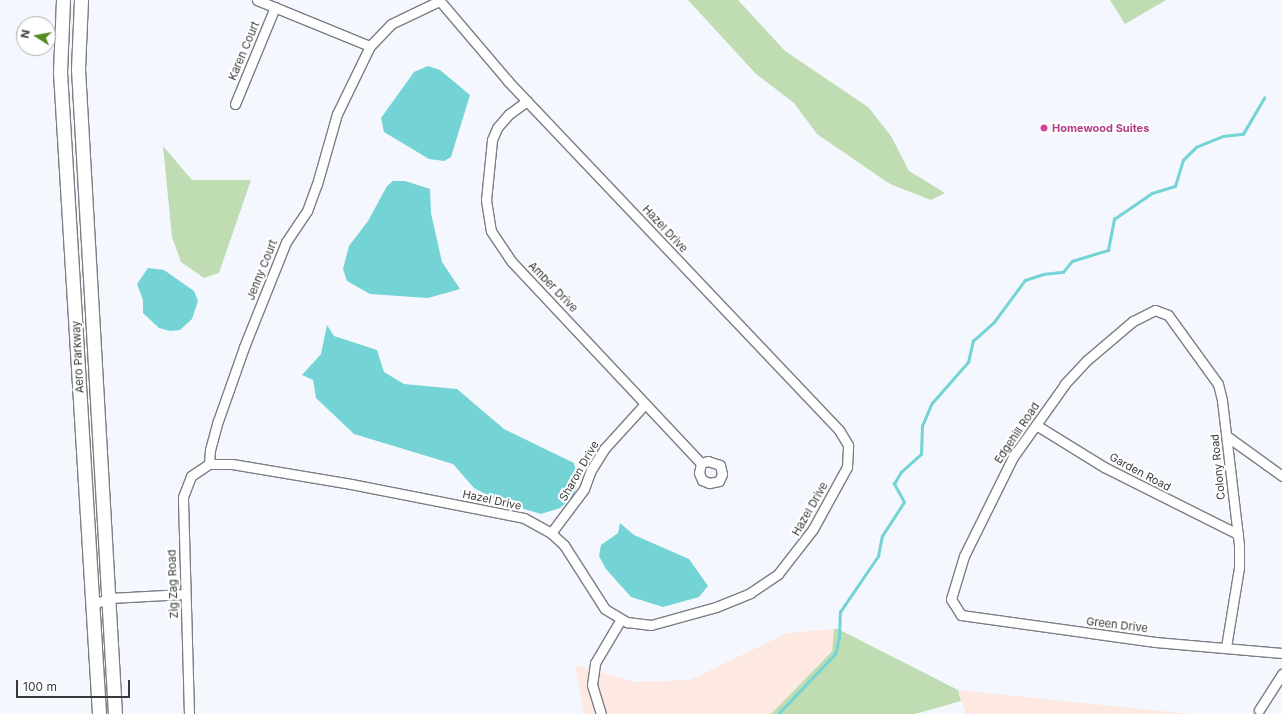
<!DOCTYPE html>
<html>
<head>
<meta charset="utf-8">
<style>
  body { margin:0 }
  #map { position:relative; width:1282px; height:714px; overflow:hidden; background:#f4f8fe; font-family:Inter,sans-serif }
  div>[style] { position:absolute }
  .commercial>* { inset:0; background:#fde9e2 }
  .green>* { inset:0; background:#bfdcb2 }
  .water>* { inset:0; background:#74d3d4 }
  .stream>* { height:2.5px; margin:-1.25px; padding:0 1.25px; transform-origin:1.25px; border-radius:1.25px; background:#74d3d4 }
  .roads { filter:drop-shadow(1px 0 #7b7e84) drop-shadow(-1px 0 #7b7e84) drop-shadow(0 1px #7b7e84) drop-shadow(0 -1px #7b7e84) }
  .street>* { height:9px; margin:-4.5px; padding:0 4.5px; transform-origin:4.5px; border-radius:4.5px; background:#fff }
  .secondary>* { height:13px; margin:-6.5px; padding:0 6.5px; transform-origin:6.5px; border-radius:6.5px; background:#fff }
  .dots>* { width:11px; height:11px; translate:-50% -50%; box-sizing:border-box; border:2px solid #fff; border-radius:50% }
  span { translate:-50% -50%; white-space:nowrap; text-align:center; line-height:1.15; -webkit-text-stroke:4px #fff; paint-order:stroke }
  .street-label { font-size:11px; color:#37383b }
  .hotel-label { font-size:11px; color:#b23c85; font-weight:700 }
  .left { translate:0 -50%; text-align:left }
  .north { position:absolute; left:16px; top:16px; width:40px; height:40px; box-sizing:border-box; background:#fff; border:1px solid #afafb1; border-radius:50%; rotate:281deg; font-size:11px; font-weight:700; line-height:16px; text-align:center; color:#37383b }
  .north::after { content:''; display:block; margin:auto; width:14px; height:18px; background:#568a21; clip-path:polygon(50% 0,100% 100%,50% 72%,0 100%) }
  .scale { position:absolute; left:16px; top:680px; width:114px; height:18px; box-sizing:border-box; border:2px solid #37383b; border-top:0; padding-left:5px; font-size:12px; line-height:14px; white-space:nowrap; color:#37383b; -webkit-text-stroke:3px #fff; paint-order:stroke }
</style>
</head>
<body>
<div id="map">
  <div class="commercial">
    <i style="clip-path:polygon(834px 629px,832px 650px,771px 714px,584px 714px,575px 665px,635px 682px,690px 680px,787px 633px)"></i>
    <i style="clip-path:polygon(958px 690px,1190px 714px,966px 714px)"></i>
  </div>
  <div class="green">
    <i style="clip-path:polygon(688px 0,738px 0,785px 51px,868px 107px,891px 136px,909px 171px,945px 193px,931px 200px,890px 184px,817px 134px,794px 103px,756px 74px)"></i>
    <i style="clip-path:polygon(1110px 0,1166px 0,1125px 24px)"></i>
    <i style="clip-path:polygon(163px 146px,192px 180px,251px 180px,219px 273px,204px 278px,181px 262px,172px 237px)"></i>
    <i style="clip-path:polygon(834px 629px,838px 629px,958px 690px,961px 701px,915px 714px,771px 714px,832px 651px)"></i>
  </div>
  <div class="water">
    <i style="clip-path:polygon(428px 66px,440px 70px,470px 95px,451px 157px,444px 161px,429px 159px,384px 132px,381px 118px,414px 72px)"></i>
    <i style="clip-path:polygon(393px 181px,405px 181px,430px 189px,431px 213px,442px 262px,460px 289px,428px 298px,370px 294px,347px 281px,343px 269px,349px 246px,368px 221px,387px 186px)"></i>
    <i style="clip-path:polygon(148px 268px,164px 270px,194px 291px,198px 301px,192px 319px,180px 330px,170px 331px,159px 328px,143px 313px,143px 300px,137px 284px)"></i>
    <i style="clip-path:polygon(327px 325px,334px 336px,377px 350px,384px 372px,404px 384px,457px 389px,504px 429px,574px 463px,578px 479px,574px 495px,560px 508px,541px 514px,501px 502px,474px 488px,453px 464px,354px 434px,316px 398px,313px 380px,302px 375px,321px 354px)"></i>
    <i style="clip-path:polygon(620px 523px,634px 535px,689px 559px,708px 586px,699px 597px,663px 607px,631px 597px,606px 569px,599px 556px,601px 545px,618px 533px)"></i>
  </div>
  <div class="stream">
    <i style="left:778px;top:714px;width:83px;rotate:-46.5deg"></i>
    <i style="left:835px;top:654px;width:16px;rotate:-76deg"></i>
    <i style="left:839px;top:638px;width:26px;rotate:-88deg"></i>
    <i style="left:840px;top:612px;width:68px;rotate:-55.8deg"></i>
    <i style="left:878px;top:556px;width:20px;rotate:-79deg"></i>
    <i style="left:882px;top:536px;width:40px;rotate:-57.1deg"></i>
    <i style="left:904px;top:502px;width:21px;rotate:-119deg"></i>
    <i style="left:894px;top:484px;width:14px;rotate:-60deg"></i>
    <i style="left:901px;top:472px;width:27px;rotate:-42deg"></i>
    <i style="left:921px;top:454px;width:28px;rotate:-88deg"></i>
    <i style="left:922px;top:426px;width:25px;rotate:-67deg"></i>
    <i style="left:932px;top:403px;width:55px;rotate:-48.7deg"></i>
    <i style="left:968px;top:362px;width:22px;rotate:-77deg"></i>
    <i style="left:973px;top:341px;width:28px;rotate:-42deg"></i>
    <i style="left:994px;top:322px;width:52px;rotate:-53.6deg"></i>
    <i style="left:1025px;top:280px;width:19px;rotate:-18deg"></i>
    <i style="left:1043px;top:274px;width:20px;rotate:-6deg"></i>
    <i style="left:1063px;top:272px;width:14px;rotate:-51deg"></i>
    <i style="left:1072px;top:261px;width:38px;rotate:-17deg"></i>
    <i style="left:1108px;top:250px;width:32px;rotate:-79deg"></i>
    <i style="left:1114px;top:219px;width:46px;rotate:-34.4deg"></i>
    <i style="left:1152px;top:193px;width:24px;rotate:-17deg"></i>
    <i style="left:1175px;top:186px;width:27px;rotate:-73deg"></i>
    <i style="left:1183px;top:160px;width:18px;rotate:-45deg"></i>
    <i style="left:1196px;top:147px;width:29px;rotate:-22deg"></i>
    <i style="left:1223px;top:136px;width:20px;rotate:-6deg"></i>
    <i style="left:1243px;top:134px;width:42px;rotate:-59.7deg"></i>
  </div>
  <div class="roads">
    <div class="street">
      <i style="left:257px;top:0;width:122px;rotate:22.2deg"></i>
      <i style="left:527px;top:101px;width:22px;rotate:144deg"></i>
      <i style="left:509px;top:114px;width:18px;rotate:131deg"></i>
      <i style="left:497px;top:128px;width:13px;rotate:113deg"></i>
      <i style="left:492px;top:140px;width:60px;rotate:95.7deg"></i>
      <i style="left:486px;top:200px;width:31px;rotate:81deg"></i>
      <i style="left:491px;top:231px;width:37px;rotate:56deg"></i>
      <i style="left:512px;top:262px;width:276px;rotate:46.8deg"></i>
      <i style="left:701px;top:463px;width:10px;rotate:101deg"></i>
      <i style="left:699px;top:473px;width:8px;rotate:67deg"></i>
      <i style="left:702px;top:480px;width:8px;rotate:23deg"></i>
      <i style="left:709px;top:483px;width:10px;rotate:-11deg"></i>
      <i style="left:719px;top:481px;width:8px;rotate:-67deg"></i>
      <i style="left:722px;top:474px;width:9px;rotate:-103deg"></i>
      <i style="left:720px;top:465px;width:13px;rotate:-162deg"></i>
      <i style="left:708px;top:461px;width:7px;rotate:164deg"></i>
      <i style="left:235px;top:104px;width:105px;rotate:-67.6deg"></i>
      <i style="left:1036px;top:425px;width:80px;rotate:31.7deg"></i>
      <i style="left:1104px;top:467px;width:150px;rotate:26.6deg"></i>
      <i style="left:1228px;top:437px;width:67px;rotate:35.8deg"></i>
      <i style="left:209px;top:464px;width:14px;rotate:-86deg"></i>
      <i style="left:210px;top:450px;width:30px;rotate:-75deg"></i>
      <i style="left:218px;top:421px;width:78px;rotate:-70.6deg"></i>
      <i style="left:244px;top:347px;width:113px;rotate:-68.2deg"></i>
      <i style="left:286px;top:242px;width:37px;rotate:-56deg"></i>
      <i style="left:307px;top:211px;width:29px;rotate:-70deg"></i>
      <i style="left:317px;top:184px;width:73px;rotate:-74.1deg"></i>
      <i style="left:337px;top:114px;width:76px;rotate:-64.1deg"></i>
      <i style="left:370px;top:46px;width:30px;rotate:-46deg"></i>
      <i style="left:391px;top:24px;width:53px;rotate:-25.6deg"></i>
      <i style="left:551px;top:533px;width:55px;rotate:-53.1deg"></i>
      <i style="left:584px;top:489px;width:20px;rotate:-70deg"></i>
      <i style="left:591px;top:470px;width:25px;rotate:-58deg"></i>
      <i style="left:604px;top:449px;width:61px;rotate:-47.7deg"></i>
      <i style="left:93px;top:604px;width:18px;rotate:-19deg"></i>
      <i style="left:110px;top:598px;width:74px;rotate:-3.1deg"></i>
      <i style="left:1226px;top:647px;width:80px;rotate:-80.7deg"></i>
      <i style="left:1239px;top:568px;width:23px;rotate:-90deg"></i>
      <i style="left:1239px;top:545px;width:146px;rotate:-96.7deg"></i>
      <i style="left:1222px;top:400px;width:16px;rotate:-104deg"></i>
      <i style="left:1218px;top:384px;width:85px;rotate:-125.9deg"></i>
      <i style="left:1168px;top:315px;width:14px;rotate:-159deg"></i>
      <i style="left:1155px;top:310px;width:25px;rotate:153deg"></i>
      <i style="left:1133px;top:321px;width:60px;rotate:139.7deg"></i>
      <i style="left:1087px;top:360px;width:33px;rotate:133deg"></i>
      <i style="left:1065px;top:384px;width:90px;rotate:125.5deg"></i>
      <i style="left:1013px;top:457px;width:110px;rotate:116.3deg"></i>
      <i style="left:964px;top:556px;width:45px;rotate:106.8deg"></i>
      <i style="left:951px;top:599px;width:19px;rotate:58deg"></i>
      <i style="left:961px;top:615px;width:196px;rotate:7.9deg"></i>
      <i style="left:1155px;top:642px;width:127px;rotate:5deg"></i>
      <i style="left:1259px;top:710px;width:43px;rotate:-57.4deg"></i>
      <i style="left:189px;top:714px;width:217px;rotate:-91.6deg"></i>
      <i style="left:183px;top:497px;width:22px;rotate:-69deg"></i>
      <i style="left:191px;top:476px;width:22px;rotate:-34deg"></i>
      <i style="left:209px;top:464px;width:23px"></i>
      <i style="left:232px;top:464px;width:121px;rotate:9.5deg"></i>
      <i style="left:351px;top:484px;width:176px;rotate:11.1deg"></i>
      <i style="left:524px;top:518px;width:31px;rotate:29deg"></i>
      <i style="left:551px;top:533px;width:18px;rotate:43deg"></i>
      <i style="left:564px;top:545px;width:76px;rotate:57.4deg"></i>
      <i style="left:605px;top:609px;width:26px;rotate:31deg"></i>
      <i style="left:627px;top:622px;width:24px;rotate:7deg"></i>
      <i style="left:651px;top:625px;width:67px;rotate:-15.5deg"></i>
      <i style="left:716px;top:607px;width:37px;rotate:-22deg"></i>
      <i style="left:750px;top:593px;width:34px;rotate:-34deg"></i>
      <i style="left:778px;top:574px;width:57px;rotate:-52.1deg"></i>
      <i style="left:813px;top:529px;width:71px;rotate:-61.3deg"></i>
      <i style="left:847px;top:467px;width:22px;rotate:-87deg"></i>
      <i style="left:848px;top:445px;width:17px;rotate:-121deg"></i>
      <i style="left:839px;top:430px;width:481px;rotate:-133.5deg"></i>
      <i style="left:508px;top:81px;width:106px;rotate:-130.4deg"></i>
      <i style="left:601px;top:714px;width:30px;rotate:-107deg"></i>
      <i style="left:592px;top:685px;width:22px;rotate:-82deg"></i>
      <i style="left:595px;top:663px;width:51px;rotate:-59.4deg"></i>
    </div>
    <div class="secondary">
      <i style="left:63px;top:0;width:72px;rotate:92.4deg"></i>
      <i style="left:60px;top:72px;width:643px;rotate:86.52deg"></i>
      <i style="left:81px;top:0;width:69px;rotate:92.5deg"></i>
      <i style="left:78px;top:69px;width:646px;rotate:86.72deg"></i>
    </div>
  </div>
  <div class="dots">
    <i style="left:1044px;top:128px;background:#d1479c"></i>
  </div>
  <div class="street-label">
    <span style="left:244px;top:51px;rotate:-67deg">Karen Court</span>
    <span style="left:665px;top:229px;rotate:47deg">Hazel Drive</span>
    <span style="left:262px;top:270px;rotate:-68deg">Jenny Court</span>
    <span style="left:553px;top:287px;rotate:46deg">Amber Drive</span>
    <span style="left:78px;top:357px;rotate:-93deg">Aero Parkway</span>
    <span style="left:1017px;top:433px;rotate:-56deg">Edgehill Road</span>
    <span style="left:1218px;top:467px;rotate:-96deg">Colony Road</span>
    <span style="left:579px;top:471px;rotate:-60deg">Sharon Drive</span>
    <span style="left:1140px;top:472px;rotate:28deg">Garden Road</span>
    <span style="left:492px;top:500px;rotate:12deg">Hazel Drive</span>
    <span style="left:810px;top:509px;rotate:-60deg">Hazel Drive</span>
    <span style="left:173px;top:584px;rotate:-92deg">Zig Zag Road</span>
    <span style="left:1117px;top:625px;rotate:7deg">Green Drive</span>
  </div>
  <div class="hotel-label">
    <span class="left" style="left:1052px;top:128px">Homewood Suites</span>
  </div>
  <div class="north">N</div>
  <div class="scale">100 m</div>
</div>
</body>
</html>
